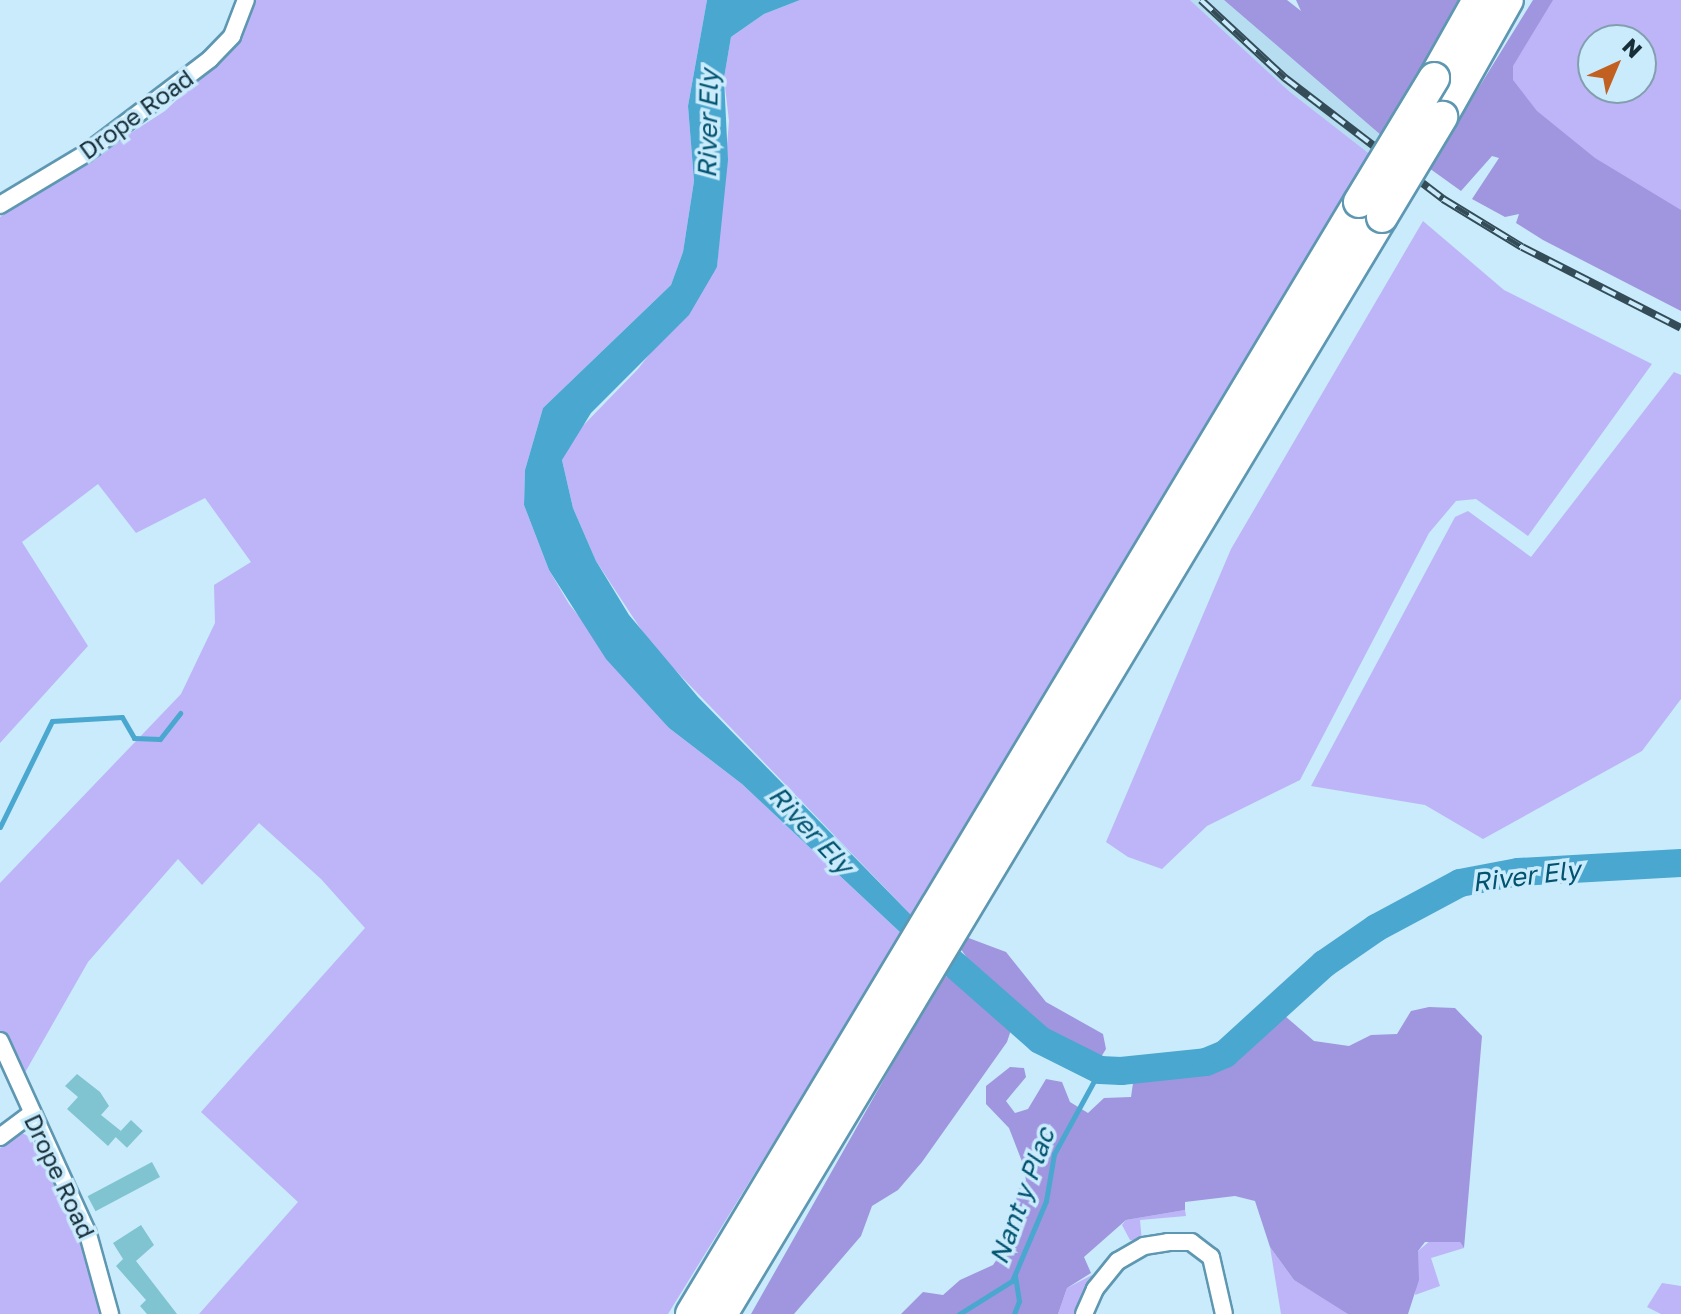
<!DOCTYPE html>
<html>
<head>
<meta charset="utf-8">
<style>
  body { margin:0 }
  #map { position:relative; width:1681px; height:1314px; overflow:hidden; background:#c9ebfc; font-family:"Golos Text",sans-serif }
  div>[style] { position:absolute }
  .built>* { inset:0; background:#b7def0 }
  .green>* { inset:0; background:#bdb5f8 }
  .forest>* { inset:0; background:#9f96df }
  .water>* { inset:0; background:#4aa7cf }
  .stream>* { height:5px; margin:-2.5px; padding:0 2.5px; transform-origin:2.5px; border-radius:2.5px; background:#4aa7cf }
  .river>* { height:28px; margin:-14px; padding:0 14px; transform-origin:14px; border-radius:14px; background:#4aa7cf }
  .building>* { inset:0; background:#7fc4d0; transform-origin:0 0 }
  .roads { filter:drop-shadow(2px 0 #5e97b1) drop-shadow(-2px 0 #5e97b1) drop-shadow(0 2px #5e97b1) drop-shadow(0 -2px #5e97b1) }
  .street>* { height:16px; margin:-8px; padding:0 8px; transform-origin:8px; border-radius:8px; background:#fff }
  .highway>* { height:30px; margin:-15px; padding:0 15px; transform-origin:15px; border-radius:15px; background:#fff }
  .rail>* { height:8px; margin-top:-4px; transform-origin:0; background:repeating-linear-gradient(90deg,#c9ebfc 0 15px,#334c58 0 30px); box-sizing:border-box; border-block:2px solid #334c58 }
  .bridges { filter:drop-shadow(2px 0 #5e97b1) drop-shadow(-2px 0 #5e97b1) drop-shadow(0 2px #5e97b1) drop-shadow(0 -2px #5e97b1) }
  .highway-bridge>* { height:30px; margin:-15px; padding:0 15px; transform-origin:15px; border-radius:15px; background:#fff }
  span { translate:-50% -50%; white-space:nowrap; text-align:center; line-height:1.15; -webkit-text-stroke:7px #c9ebfc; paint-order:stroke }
  .street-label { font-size:24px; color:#172e39 }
  .water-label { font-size:26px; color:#01536f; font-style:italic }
  .north { position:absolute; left:1577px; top:24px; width:80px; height:80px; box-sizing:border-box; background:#c9ebfc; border:2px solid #829fae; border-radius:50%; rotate:44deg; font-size:22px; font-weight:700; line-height:32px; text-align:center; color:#172e39 }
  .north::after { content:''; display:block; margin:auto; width:28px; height:36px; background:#c16020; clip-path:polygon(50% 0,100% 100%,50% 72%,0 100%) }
</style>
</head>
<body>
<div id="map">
  <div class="built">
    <i style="clip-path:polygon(1190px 0,1224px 0,1382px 136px,1371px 155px,1290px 92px)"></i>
  </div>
  <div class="green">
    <i style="clip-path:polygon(254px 0,707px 0,688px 106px,694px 181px,683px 252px,671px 285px,543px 408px,525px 470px,524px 505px,549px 570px,569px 604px,669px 728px,742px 784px,902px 934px,668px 1314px,199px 1314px,298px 1202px,201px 1112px,365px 928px,321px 879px,259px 823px,202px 885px,178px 859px,88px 962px,23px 1076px,0 1032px,0 883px,181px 694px,215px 623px,214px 585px,251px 562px,205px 498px,136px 533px,98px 484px,22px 542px,88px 646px,0 743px,0 217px,165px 111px,238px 42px)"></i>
    <i style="clip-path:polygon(800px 0,1190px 0,1290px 92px,1371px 155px,912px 916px,652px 646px,596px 561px,573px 508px,562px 460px,571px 438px,638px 369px,717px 267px,729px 121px,724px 78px,731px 37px,764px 14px)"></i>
    <i style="clip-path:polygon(evenodd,1547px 0,1681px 0,1681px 222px,1597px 166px,1501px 83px,1547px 0,1593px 40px,1641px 40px,1641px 88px,1593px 88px,1593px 40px)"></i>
    <i style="clip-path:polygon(1423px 221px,1504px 290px,1652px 364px,1528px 536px,1476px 499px,1456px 501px,1429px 533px,1300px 780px,1207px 826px,1162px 869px,1128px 857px,1106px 842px,1231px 549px)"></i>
    <i style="clip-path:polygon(1674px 372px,1681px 375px,1681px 699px,1642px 751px,1483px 839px,1425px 805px,1311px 786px,1455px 517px,1468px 511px,1531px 557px)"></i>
    <i style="clip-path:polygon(22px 1133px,30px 1137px,74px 1221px,104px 1314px,0 1314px,0 1148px)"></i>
    <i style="clip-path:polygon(1185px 1210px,1186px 1216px,1140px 1220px,1142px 1242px,1130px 1240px,1122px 1225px,1126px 1220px)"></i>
    <i style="clip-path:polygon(1431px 1240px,1460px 1242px,1464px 1248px,1431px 1258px,1440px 1286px,1415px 1295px,1418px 1251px)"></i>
    <i style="clip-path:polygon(1270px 1247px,1294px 1280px,1350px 1314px,1281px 1314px)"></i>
    <i style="clip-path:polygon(1116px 1252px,1077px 1314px,1058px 1314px,1067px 1288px,1094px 1274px)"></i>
    <i style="clip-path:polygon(1662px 1283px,1681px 1286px,1681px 1314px,1661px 1314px,1647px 1307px)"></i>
  </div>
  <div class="forest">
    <i style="clip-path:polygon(1224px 0,1287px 0,1301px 11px,1296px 0,1466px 0,1382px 136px)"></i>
    <i style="clip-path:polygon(1533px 0,1553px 0,1513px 66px,1513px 80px,1537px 111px,1595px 158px,1681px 210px,1681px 311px,1543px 240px,1516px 223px,1519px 214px,1505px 217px,1472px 199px,1499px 158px,1492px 156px,1461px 191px,1429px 168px)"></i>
    <i style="clip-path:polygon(966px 937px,1006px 952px,1046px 1002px,1103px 1034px,1106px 1049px,1101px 1057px,1089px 1058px,1072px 1047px,982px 979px,960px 948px)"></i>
    <i style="clip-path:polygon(943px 975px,972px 987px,997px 1007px,1011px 1030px,1007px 1042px,922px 1162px,898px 1190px,872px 1206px,861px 1236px,794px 1314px,751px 1314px)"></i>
    <i style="clip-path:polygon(1429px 1007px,1455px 1008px,1482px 1036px,1464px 1248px,1460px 1242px,1425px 1242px,1418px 1251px,1419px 1280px,1408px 1314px,1348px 1314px,1294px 1280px,1270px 1247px,1255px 1201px,1235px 1196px,1185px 1202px,1185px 1210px,1126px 1220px,1084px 1257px,1091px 1273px,1067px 1288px,1058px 1314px,901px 1314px,923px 1292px,943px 1295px,960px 1280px,993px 1265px,1017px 1230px,1016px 1193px,1026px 1180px,1021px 1159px,1009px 1128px,986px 1104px,986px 1086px,1010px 1067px,1024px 1068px,1026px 1077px,1006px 1101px,1015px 1113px,1028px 1109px,1046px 1079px,1062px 1082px,1070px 1102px,1088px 1113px,1104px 1098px,1131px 1097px,1133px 1083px,1217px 1067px,1215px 1063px,1278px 1010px,1314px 1041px,1349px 1046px,1371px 1035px,1397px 1034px,1411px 1011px)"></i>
  </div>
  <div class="water">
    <i style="clip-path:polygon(707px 0,800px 0,764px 14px,731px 37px,724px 78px,728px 160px,717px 267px,689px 315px,591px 413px,562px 460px,573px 508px,596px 561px,629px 615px,698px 697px,912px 916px,902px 934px,742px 784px,669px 728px,606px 659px,549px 570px,524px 505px,525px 470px,543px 408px,671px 285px,683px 252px,694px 181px,688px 106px)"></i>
  </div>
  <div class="stream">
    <i style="left:0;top:827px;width:118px;rotate:-63.9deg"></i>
    <i style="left:52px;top:721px;width:70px;rotate:-3.3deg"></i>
    <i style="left:122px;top:717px;width:24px;rotate:60deg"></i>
    <i style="left:134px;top:738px;width:26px;rotate:2deg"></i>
    <i style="left:160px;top:739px;width:33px;rotate:-52deg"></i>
    <i style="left:959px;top:1314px;width:62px;rotate:-31.9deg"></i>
    <i style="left:1012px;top:1281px;width:87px;rotate:-67deg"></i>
    <i style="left:1046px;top:1201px;width:48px;rotate:-80.3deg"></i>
    <i style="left:1054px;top:1154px;width:96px;rotate:-61.3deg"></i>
    <i style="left:1014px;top:1314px;width:14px;rotate:-69deg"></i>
    <i style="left:1019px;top:1301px;width:25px;rotate:-99deg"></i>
  </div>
  <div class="river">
    <i style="left:924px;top:938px;width:154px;rotate:41.3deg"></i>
    <i style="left:1040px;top:1040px;width:67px;rotate:26.6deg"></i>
    <i style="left:1100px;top:1070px;width:21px;rotate:3deg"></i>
    <i style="left:1121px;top:1071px;width:85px;rotate:-6deg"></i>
    <i style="left:1206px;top:1062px;width:21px;rotate:-23deg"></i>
    <i style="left:1225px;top:1054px;width:134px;rotate:-42.3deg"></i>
    <i style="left:1324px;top:964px;width:63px;rotate:-34.7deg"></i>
    <i style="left:1376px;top:928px;width:95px;rotate:-28.2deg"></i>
    <i style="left:1460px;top:883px;width:59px;rotate:-10.7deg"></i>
    <i style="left:1518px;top:872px;width:163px;rotate:-3.2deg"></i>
  </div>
  <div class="building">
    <i style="clip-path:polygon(77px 1074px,100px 1092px,109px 1106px,101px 1115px,121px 1131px,108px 1146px,67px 1109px,78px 1097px,65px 1086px)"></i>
    <i style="left:131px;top:1120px;width:16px;height:23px;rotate:43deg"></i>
    <i style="left:152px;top:1162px;width:17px;height:73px;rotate:62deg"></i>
    <i style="clip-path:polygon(141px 1225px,154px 1245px,136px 1261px,177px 1314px,147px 1314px,140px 1306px,146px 1300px,116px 1266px,123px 1259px,113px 1243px)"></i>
  </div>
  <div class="roads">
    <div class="street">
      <i style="left:0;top:205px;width:99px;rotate:-31deg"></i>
      <i style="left:85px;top:154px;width:157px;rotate:-37.2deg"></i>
      <i style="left:210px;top:59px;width:32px;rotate:-46deg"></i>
      <i style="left:232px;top:36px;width:39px;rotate:-69deg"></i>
      <i style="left:0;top:1041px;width:212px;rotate:65.5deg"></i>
      <i style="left:88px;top:1234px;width:83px;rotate:74.6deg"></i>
      <i style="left:0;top:1137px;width:39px;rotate:-37deg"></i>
      <i style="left:1084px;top:1314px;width:27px;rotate:-66deg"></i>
      <i style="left:1095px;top:1289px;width:36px;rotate:-51deg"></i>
      <i style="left:1118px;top:1261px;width:30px;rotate:-30deg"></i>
      <i style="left:1144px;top:1246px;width:24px;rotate:-9deg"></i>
      <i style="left:1168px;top:1242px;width:23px"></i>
      <i style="left:1191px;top:1242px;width:25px;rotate:37deg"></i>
      <i style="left:1211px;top:1257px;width:58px;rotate:77.2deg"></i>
    </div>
    <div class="highway">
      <i style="left:1434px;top:78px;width:90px;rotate:-60.6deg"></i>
      <i style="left:1442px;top:117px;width:134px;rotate:-60.6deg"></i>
      <i style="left:691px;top:1314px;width:1297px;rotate:-59.01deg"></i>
      <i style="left:722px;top:1314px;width:1280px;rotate:-58.97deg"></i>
    </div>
  </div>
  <div class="rail">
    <i style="left:1201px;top:0;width:115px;rotate:42.9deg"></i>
    <i style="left:1285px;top:78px;width:199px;rotate:37.4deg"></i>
    <i style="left:1443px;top:199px;width:92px;rotate:31.3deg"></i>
    <i style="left:1522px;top:247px;width:178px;rotate:27deg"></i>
  </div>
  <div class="bridges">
    <div class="highway-bridge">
      <i style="left:1359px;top:202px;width:145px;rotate:-58.8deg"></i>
      <i style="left:1382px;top:217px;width:117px;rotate:-59deg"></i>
    </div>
  </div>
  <div class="street-label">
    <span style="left:136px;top:114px;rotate:-36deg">Drope Road</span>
    <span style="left:60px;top:1176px;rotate:65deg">Drope Road</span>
  </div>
  <div class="water-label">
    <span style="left:708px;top:124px;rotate:-89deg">River Ely</span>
    <span style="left:811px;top:830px;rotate:47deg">River Ely</span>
    <span style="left:1526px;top:876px;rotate:-7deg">River Ely</span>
    <span style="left:1022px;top:1196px;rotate:-70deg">Nant y Plac</span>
  </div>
  <div class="north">N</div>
</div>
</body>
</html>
